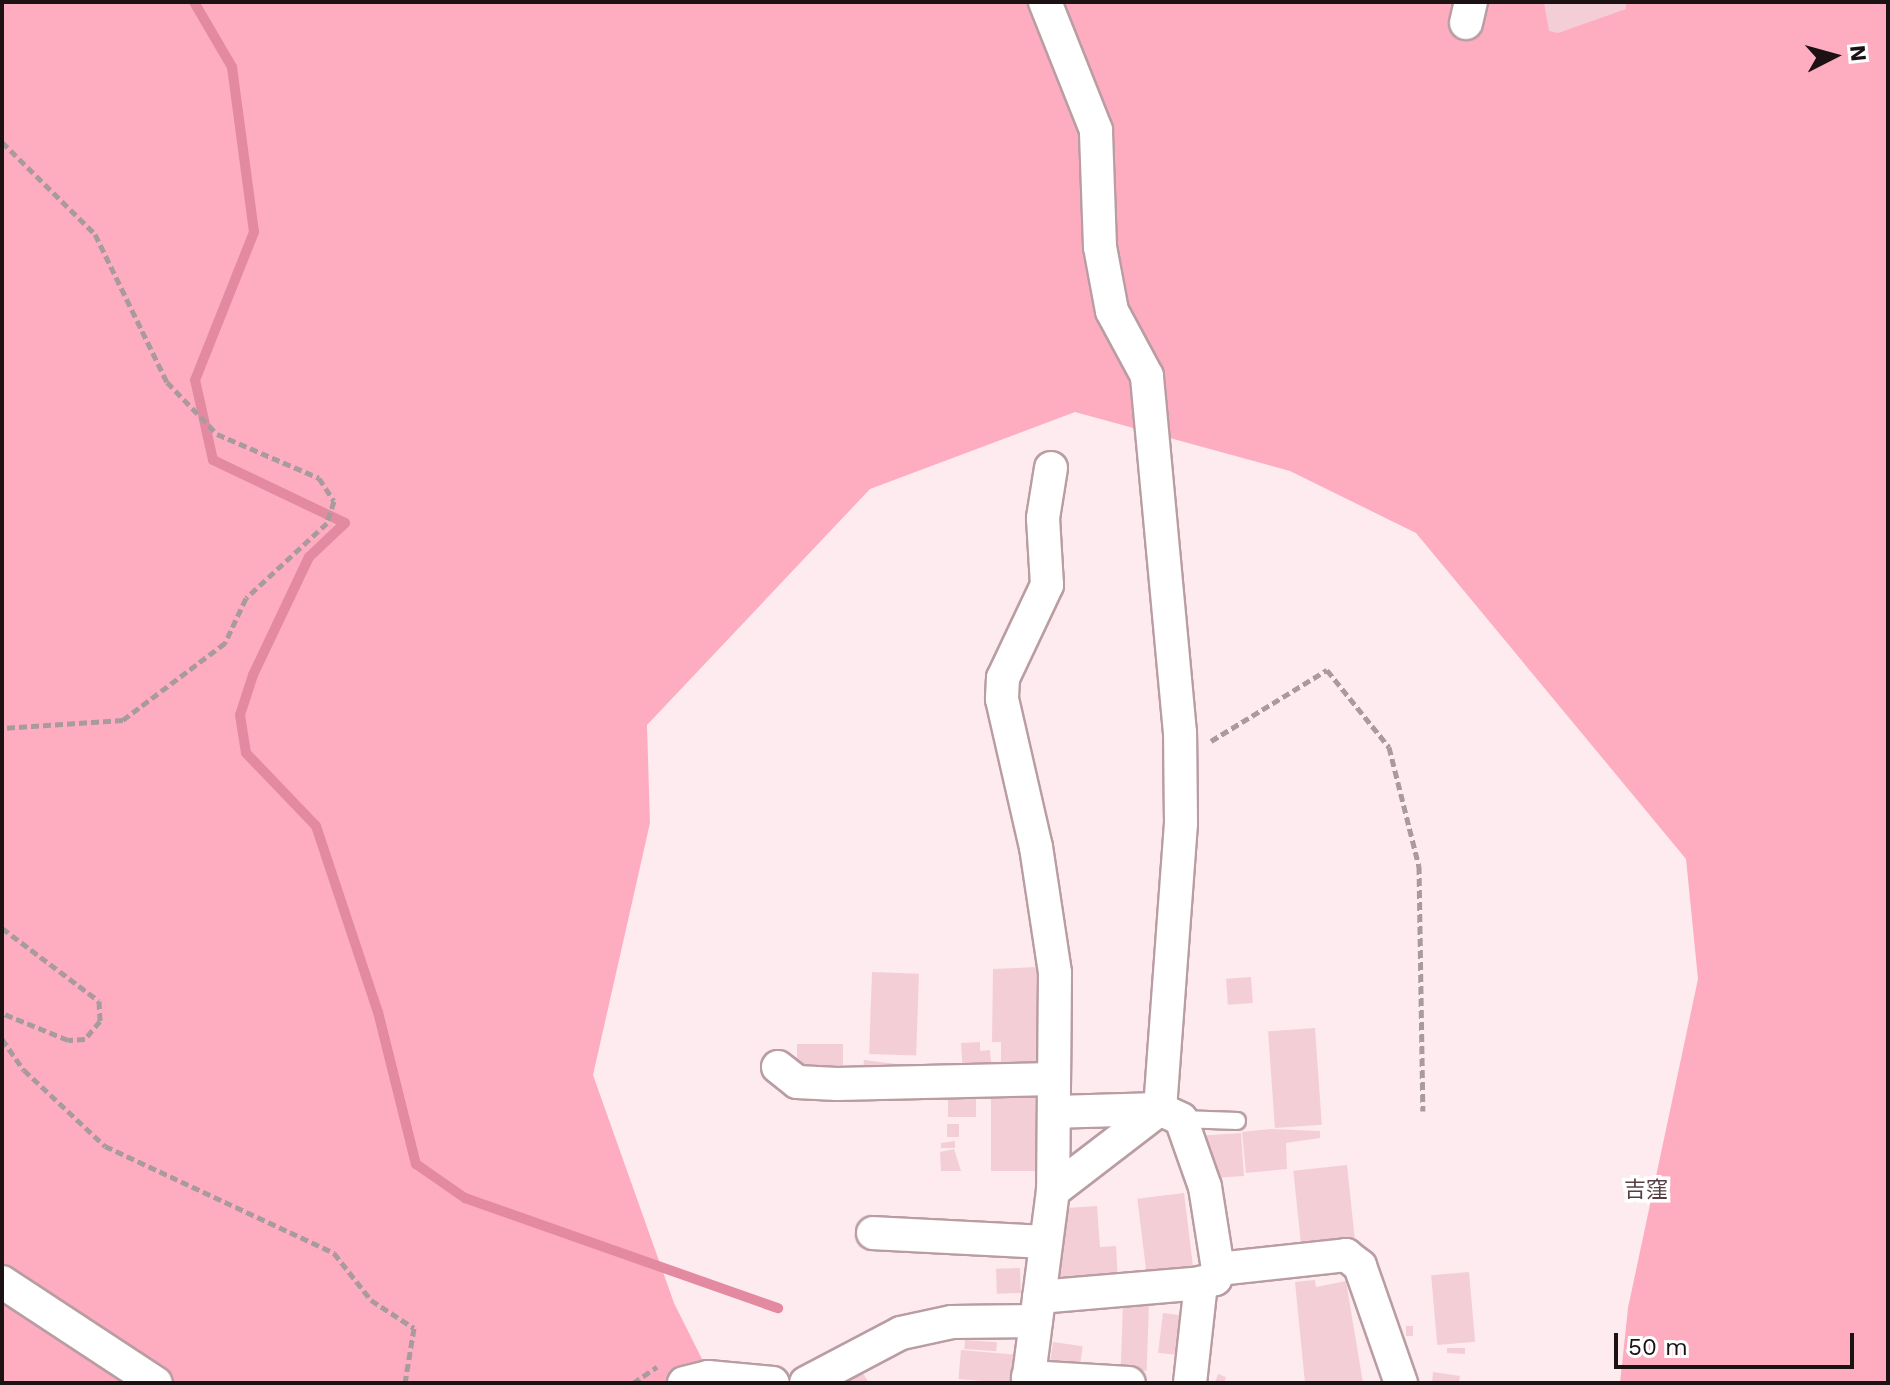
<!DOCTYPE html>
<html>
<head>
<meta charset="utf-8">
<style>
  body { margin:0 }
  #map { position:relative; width:1890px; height:1385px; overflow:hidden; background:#fdebef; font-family:"Work Sans","Noto Sans JP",sans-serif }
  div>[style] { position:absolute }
  .green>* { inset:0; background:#feadc1 }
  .stream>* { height:10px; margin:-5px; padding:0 5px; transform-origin:5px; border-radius:5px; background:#e38aa1 }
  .building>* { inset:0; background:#f4ced6; transform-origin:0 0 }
  .path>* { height:5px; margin-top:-2.5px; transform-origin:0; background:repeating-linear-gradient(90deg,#a99a9e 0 8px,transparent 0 12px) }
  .roads { filter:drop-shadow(2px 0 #b99da3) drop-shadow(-2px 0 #b99da3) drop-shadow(0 2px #b99da3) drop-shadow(0 -2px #b99da3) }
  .service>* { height:16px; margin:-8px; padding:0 8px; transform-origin:8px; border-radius:8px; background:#fff }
  .minor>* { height:32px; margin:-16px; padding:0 16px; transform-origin:16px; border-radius:16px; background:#fff }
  span { translate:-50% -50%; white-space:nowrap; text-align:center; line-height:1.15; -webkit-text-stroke:7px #fff; paint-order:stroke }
  .neighbourhood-label { font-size:22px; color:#563e44 }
  .frame { position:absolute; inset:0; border:4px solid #1c1214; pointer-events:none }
  .north { position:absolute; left:1794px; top:16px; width:80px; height:80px; -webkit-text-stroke:6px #fff; paint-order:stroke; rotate:84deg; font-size:22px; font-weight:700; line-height:32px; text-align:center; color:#1c1214 }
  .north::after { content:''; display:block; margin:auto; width:28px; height:36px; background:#1c1214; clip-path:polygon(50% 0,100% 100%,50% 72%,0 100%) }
  .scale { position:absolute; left:1614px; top:1333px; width:240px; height:36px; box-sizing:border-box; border:4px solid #1c1214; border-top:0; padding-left:10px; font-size:24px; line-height:28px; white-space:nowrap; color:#1c1214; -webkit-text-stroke:6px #fff; paint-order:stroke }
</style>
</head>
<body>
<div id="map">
  <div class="green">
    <i style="clip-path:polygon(2px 2px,1888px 2px,1888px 1383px,1620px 1383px,1628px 1308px,1698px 979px,1686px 859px,1416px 533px,1290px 471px,1075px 412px,870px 489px,647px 725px,650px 823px,593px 1075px,674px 1303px,714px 1383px,2px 1383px)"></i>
  </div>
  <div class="stream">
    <i style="left:194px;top:2px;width:75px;rotate:59.7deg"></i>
    <i style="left:232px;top:67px;width:166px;rotate:82.4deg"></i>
    <i style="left:254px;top:232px;width:159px;rotate:111.7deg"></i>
    <i style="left:195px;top:380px;width:82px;rotate:77.3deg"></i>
    <i style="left:213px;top:460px;width:146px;rotate:25.5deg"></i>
    <i style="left:345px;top:523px;width:50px;rotate:136.6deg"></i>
    <i style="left:309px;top:557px;width:131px;rotate:115.4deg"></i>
    <i style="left:253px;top:675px;width:42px;rotate:108deg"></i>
    <i style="left:240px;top:715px;width:38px;rotate:81deg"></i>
    <i style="left:246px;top:753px;width:101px;rotate:46.2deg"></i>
    <i style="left:316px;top:826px;width:196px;rotate:71.6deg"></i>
    <i style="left:378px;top:1012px;width:157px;rotate:76deg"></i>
    <i style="left:416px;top:1164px;width:60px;rotate:34.8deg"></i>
    <i style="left:465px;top:1198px;width:332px;rotate:19.4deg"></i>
  </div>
  <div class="building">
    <i style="clip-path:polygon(1544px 2px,1626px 2px,1626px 9px,1558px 33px,1549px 31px)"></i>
    <i style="clip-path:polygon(1038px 967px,1042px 1065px,1001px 1069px,1001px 1042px,992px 1042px,993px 969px)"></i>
    <i style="left:872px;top:972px;width:47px;height:82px;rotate:2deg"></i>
    <i style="left:1251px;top:977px;width:26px;height:25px;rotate:86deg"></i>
    <i style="left:1315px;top:1028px;width:97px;height:47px;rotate:86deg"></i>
    <i style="clip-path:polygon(980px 1042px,980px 1051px,990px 1050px,992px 1073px,963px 1073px,961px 1043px)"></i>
    <i style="left:797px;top:1044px;width:46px;height:22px"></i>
    <i style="left:864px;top:1060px;width:41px;height:12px;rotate:7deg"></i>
    <i style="left:976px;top:1088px;width:29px;height:28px;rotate:90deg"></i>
    <i style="left:1037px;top:1091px;width:80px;height:46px;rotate:90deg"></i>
    <i style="left:947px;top:1124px;width:12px;height:13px"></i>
    <i style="clip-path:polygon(1271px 1129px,1320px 1131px,1320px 1138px,1286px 1143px,1287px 1169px,1246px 1173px,1242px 1132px)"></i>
    <i style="left:1241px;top:1133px;width:43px;height:37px;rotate:86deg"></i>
    <i style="clip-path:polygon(955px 1141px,955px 1148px,941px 1148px,941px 1143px)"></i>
    <i style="clip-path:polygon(954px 1149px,961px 1171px,941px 1171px,940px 1152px)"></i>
    <i style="left:1347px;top:1165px;width:75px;height:54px;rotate:84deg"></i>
    <i style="left:1184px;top:1193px;width:78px;height:47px;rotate:83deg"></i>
    <i style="clip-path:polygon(1097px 1206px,1100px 1247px,1116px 1246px,1118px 1281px,1059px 1285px,1066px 1208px)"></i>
    <i style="left:1020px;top:1268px;width:25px;height:24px;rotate:88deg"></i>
    <i style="left:1469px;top:1272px;width:70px;height:38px;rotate:85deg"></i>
    <i style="clip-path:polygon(1315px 1280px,1316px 1287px,1346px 1281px,1363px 1383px,1305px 1383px,1295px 1282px)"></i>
    <i style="left:1123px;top:1303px;width:26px;height:67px;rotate:2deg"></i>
    <i style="left:1163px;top:1313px;width:26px;height:40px;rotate:7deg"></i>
    <i style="left:1406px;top:1326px;width:7px;height:10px"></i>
    <i style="left:965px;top:1340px;width:32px;height:9px;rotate:4deg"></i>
    <i style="left:1053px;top:1342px;width:30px;height:23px;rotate:8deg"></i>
    <i style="clip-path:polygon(1447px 1348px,1465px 1348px,1465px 1354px,1447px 1353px)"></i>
    <i style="left:961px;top:1350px;width:55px;height:29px;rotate:5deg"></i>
    <i style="clip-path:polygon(859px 1367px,869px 1383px,835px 1383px)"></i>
    <i style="clip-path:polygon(1433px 1372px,1460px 1376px,1459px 1383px,1432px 1383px)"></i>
    <i style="clip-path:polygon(1218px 1374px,1226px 1377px,1224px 1383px,1215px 1383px)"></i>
  </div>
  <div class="path">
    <i style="left:2px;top:142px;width:131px;rotate:44.7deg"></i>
    <i style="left:95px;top:234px;width:165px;rotate:64.1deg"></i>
    <i style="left:167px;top:382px;width:72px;rotate:46.1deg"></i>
    <i style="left:217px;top:434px;width:111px;rotate:23.3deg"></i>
    <i style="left:319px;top:478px;width:27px;rotate:57deg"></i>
    <i style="left:334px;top:501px;width:23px;rotate:108deg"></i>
    <i style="left:327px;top:523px;width:110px;rotate:137.2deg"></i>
    <i style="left:246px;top:598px;width:50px;rotate:115deg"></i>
    <i style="left:225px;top:643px;width:128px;rotate:143deg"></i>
    <i style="left:123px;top:720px;width:121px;rotate:176.2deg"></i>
    <i style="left:1211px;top:741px;width:136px;rotate:-31.5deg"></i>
    <i style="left:1327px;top:670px;width:99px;rotate:51.2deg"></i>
    <i style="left:1389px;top:747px;width:123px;rotate:75.9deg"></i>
    <i style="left:1419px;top:866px;width:245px;rotate:89.1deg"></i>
    <i style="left:2px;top:928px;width:121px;rotate:37deg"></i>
    <i style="left:99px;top:1001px;width:20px;rotate:87deg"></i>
    <i style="left:100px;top:1021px;width:23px;rotate:130deg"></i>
    <i style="left:85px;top:1039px;width:17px;rotate:177deg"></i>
    <i style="left:68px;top:1040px;width:71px;rotate:-157.8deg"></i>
    <i style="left:2px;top:1039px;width:38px;rotate:55deg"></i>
    <i style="left:24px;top:1070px;width:111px;rotate:43.2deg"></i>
    <i style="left:105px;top:1146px;width:253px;rotate:25deg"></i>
    <i style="left:334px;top:1253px;width:60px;rotate:51.8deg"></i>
    <i style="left:371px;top:1300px;width:51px;rotate:33.1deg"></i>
    <i style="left:414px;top:1328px;width:56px;rotate:99.3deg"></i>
    <i style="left:633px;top:1383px;width:29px;rotate:-34deg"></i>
  </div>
  <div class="roads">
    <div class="service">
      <i style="left:1181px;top:1119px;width:56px;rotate:2deg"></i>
    </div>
    <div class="minor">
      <i style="left:1466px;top:23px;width:22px;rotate:-77deg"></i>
      <i style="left:1051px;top:468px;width:51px;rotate:99.1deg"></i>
      <i style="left:1043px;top:518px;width:67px;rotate:86.6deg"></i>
      <i style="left:1047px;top:585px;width:103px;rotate:115.3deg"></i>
      <i style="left:1003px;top:678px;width:21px;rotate:93deg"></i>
      <i style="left:1002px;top:699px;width:152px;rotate:77.1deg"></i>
      <i style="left:1036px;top:847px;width:127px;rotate:81.4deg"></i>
      <i style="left:1055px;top:973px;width:218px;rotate:90.5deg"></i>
      <i style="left:778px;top:1067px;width:24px;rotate:38deg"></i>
      <i style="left:797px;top:1082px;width:40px;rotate:2.9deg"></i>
      <i style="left:837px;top:1084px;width:216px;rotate:-1.3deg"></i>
      <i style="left:873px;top:1233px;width:171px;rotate:3deg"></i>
      <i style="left:1218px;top:1269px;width:129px;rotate:-6.2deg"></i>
      <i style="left:1346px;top:1255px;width:18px;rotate:38deg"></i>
      <i style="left:1360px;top:1266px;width:124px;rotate:70.7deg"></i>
      <i style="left:2px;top:1282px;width:184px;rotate:33.3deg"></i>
      <i style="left:1039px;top:1297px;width:163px;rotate:-4.9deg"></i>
      <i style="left:1201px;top:1283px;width:15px;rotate:-16deg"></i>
      <i style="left:1215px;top:1279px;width:10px;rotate:-73deg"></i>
      <i style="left:1218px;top:1269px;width:83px;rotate:-99deg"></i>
      <i style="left:1205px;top:1187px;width:72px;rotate:-109.4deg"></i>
      <i style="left:1181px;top:1119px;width:23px;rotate:-155deg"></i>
      <i style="left:1160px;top:1109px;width:105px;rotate:178.4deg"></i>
      <i style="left:1028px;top:1377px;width:101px;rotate:3.4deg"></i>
      <i style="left:684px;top:1383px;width:25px;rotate:-14deg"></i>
      <i style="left:708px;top:1377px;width:65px;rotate:5.3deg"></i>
      <i style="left:806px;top:1383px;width:107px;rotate:-27.8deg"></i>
      <i style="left:901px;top:1333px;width:52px;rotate:-12.2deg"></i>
      <i style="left:952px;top:1322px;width:84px;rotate:-0.7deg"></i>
      <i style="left:1028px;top:1383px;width:194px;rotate:-82.6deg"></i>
      <i style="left:1053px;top:1191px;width:135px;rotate:-37.5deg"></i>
      <i style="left:1160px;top:1109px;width:286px;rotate:-85.8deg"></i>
      <i style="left:1181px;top:824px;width:91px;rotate:-90.6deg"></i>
      <i style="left:1180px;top:733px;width:359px;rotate:-95.3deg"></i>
      <i style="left:1147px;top:376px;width:74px;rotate:-118.3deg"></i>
      <i style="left:1112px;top:311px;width:65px;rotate:-100.6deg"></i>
      <i style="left:1100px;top:247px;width:117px;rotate:-92deg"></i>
      <i style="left:1096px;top:130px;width:138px;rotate:-111.7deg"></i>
      <i style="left:1190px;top:1383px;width:101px;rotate:-83.7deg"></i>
    </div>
  </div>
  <div class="neighbourhood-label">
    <span style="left:1646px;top:1190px">吉窪</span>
  </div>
  <div class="frame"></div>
  <div class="north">N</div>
  <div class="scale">50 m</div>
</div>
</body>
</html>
